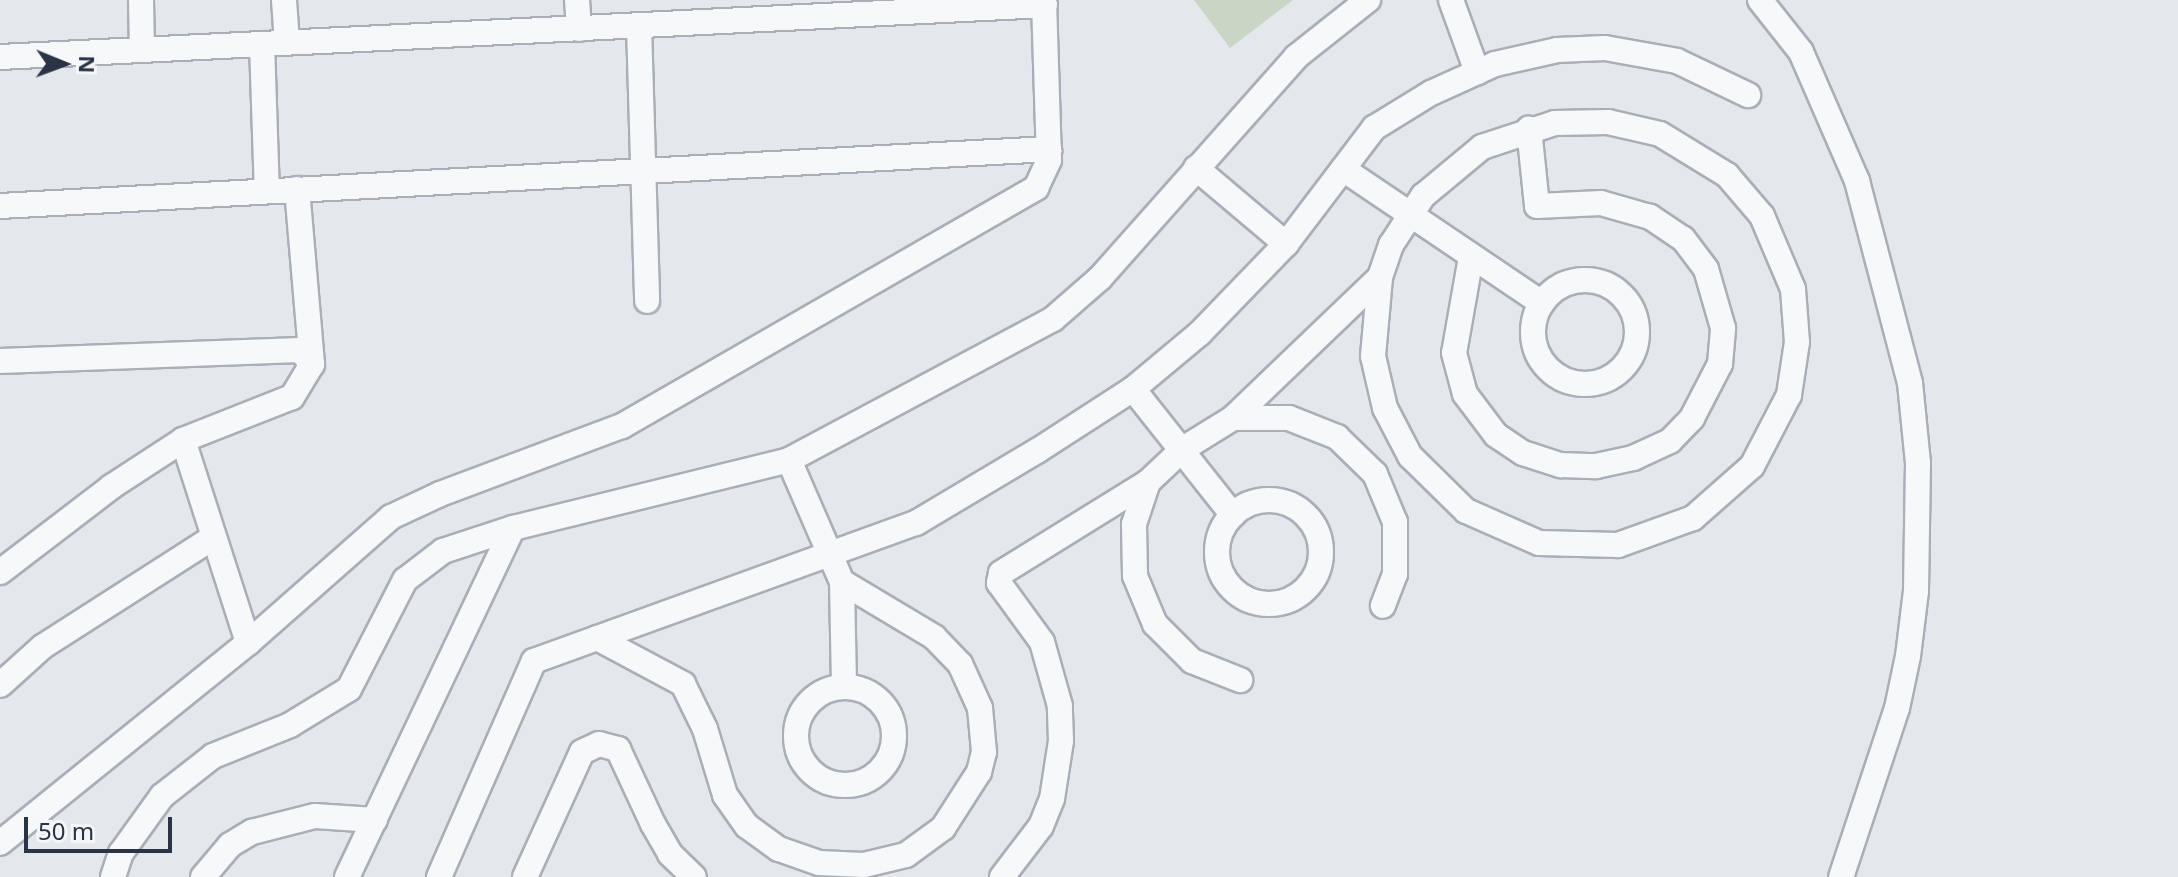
<!DOCTYPE html>
<html>
<head>
<meta charset="utf-8">
<style>
  body { margin:0 }
  #map { position:relative; width:2178px; height:877px; overflow:hidden; background:#e4e7ec; font-family:"Noto Sans",sans-serif }
  div>[style] { position:absolute }
  .green>* { inset:0; background:#c9d6c5 }
  .roads { filter:drop-shadow(2px 0 #a9aeb7) drop-shadow(-2px 0 #a9aeb7) drop-shadow(0 2px #a9aeb7) drop-shadow(0 -2px #a9aeb7) }
  .minor>* { height:24px; margin:-12px; padding:0 12px; transform-origin:12px; border-radius:12px; background:#f7f8fa }
  .minor>.ring { margin:-12px; padding:0; box-sizing:content-box; background:none; border:24px solid #f7f8fa; border-radius:50% }
  span { translate:-50% -50%; white-space:nowrap; text-align:center; line-height:1.15; -webkit-text-stroke:6px #f4f6f9; paint-order:stroke }
  .north { position:absolute; left:24px; top:24px; width:80px; height:80px; -webkit-text-stroke:6px #f4f6f9; paint-order:stroke; rotate:91deg; font-size:22px; font-weight:700; line-height:32px; text-align:center; color:#2b3445 }
  .north::after { content:''; display:block; margin:auto; width:28px; height:36px; background:#2b3445; clip-path:polygon(50% 0,100% 100%,50% 72%,0 100%) }
  .scale { position:absolute; left:24px; top:817px; width:148px; height:36px; box-sizing:border-box; border:4px solid #2b3445; border-top:0; padding-left:10px; font-size:24px; line-height:28px; white-space:nowrap; color:#2b3445; -webkit-text-stroke:6px #f4f6f9; paint-order:stroke }
</style>
</head>
<body>
<div id="map">
  <div class="green">
    <i style="clip-path:polygon(1194px 0,1293px 0,1230px 48px)"></i>
  </div>
  <div class="roads">
    <div class="minor">
      <i style="left:141px;top:0;width:50px;rotate:88.9deg"></i>
      <i style="left:284px;top:0;width:43px;rotate:86deg"></i>
      <i style="left:577px;top:0;width:29px;rotate:86deg"></i>
      <i style="left:1451px;top:0;width:77px;rotate:70.1deg"></i>
      <i style="left:1760px;top:0;width:66px;rotate:51.7deg"></i>
      <i style="left:1801px;top:52px;width:141px;rotate:66.5deg"></i>
      <i style="left:1857px;top:181px;width:209px;rotate:75.3deg"></i>
      <i style="left:1910px;top:383px;width:80px;rotate:84.3deg"></i>
      <i style="left:1918px;top:463px;width:128px;rotate:90.9deg"></i>
      <i style="left:1916px;top:591px;width:65px;rotate:97deg"></i>
      <i style="left:1908px;top:656px;width:53px;rotate:101.9deg"></i>
      <i style="left:1897px;top:708px;width:178px;rotate:108.3deg"></i>
      <i style="left:639px;top:26px;width:275px;rotate:88.3deg"></i>
      <i style="left:262px;top:44px;width:147px;rotate:88.1deg"></i>
      <i style="left:0;top:57px;width:1046px;rotate:-2.85deg"></i>
      <i style="left:1196px;top:168px;width:118px;rotate:40.2deg"></i>
      <i style="left:1343px;top:169px;width:240px;rotate:34deg"></i>
      <i style="left:297px;top:189px;width:176px;rotate:85.1deg"></i>
      <i style="left:0;top:206px;width:1051px;rotate:-3.11deg"></i>
      <i style="left:1471px;top:257px;width:97px;rotate:100deg"></i>
      <i style="left:1454px;top:353px;width:42px;rotate:75deg"></i>
      <i style="left:1465px;top:394px;width:51px;rotate:52.9deg"></i>
      <i style="left:1496px;top:435px;width:32px;rotate:34deg"></i>
      <i style="left:1523px;top:453px;width:40px;rotate:18deg"></i>
      <i style="left:1561px;top:465px;width:35px;rotate:2deg"></i>
      <i style="left:1596px;top:466px;width:38px;rotate:-12deg"></i>
      <i style="left:1633px;top:458px;width:41px;rotate:-24.7deg"></i>
      <i style="left:1670px;top:441px;width:32px;rotate:-46deg"></i>
      <i style="left:1692px;top:418px;width:61px;rotate:-62.6deg"></i>
      <i style="left:1720px;top:364px;width:36px;rotate:-85deg"></i>
      <i style="left:1723px;top:328px;width:61px;rotate:-106.1deg"></i>
      <i style="left:1706px;top:269px;width:38px;rotate:-127deg"></i>
      <i style="left:1683px;top:239px;width:40px;rotate:-146deg"></i>
      <i style="left:1650px;top:217px;width:51px;rotate:-164.1deg"></i>
      <i style="left:1601px;top:203px;width:64px;rotate:177.3deg"></i>
      <i style="left:1537px;top:206px;width:78px;rotate:-95.9deg"></i>
      <i class="ring" style="left:1533px;top:280px;width:80px;height:80px"></i>
      <i style="left:0;top:361px;width:300px;rotate:-2.1deg"></i>
      <i style="left:300px;top:350px;width:18px;rotate:49deg"></i>
      <i style="left:312px;top:364px;width:39px;rotate:121deg"></i>
      <i style="left:292px;top:397px;width:117px;rotate:158.5deg"></i>
      <i style="left:183px;top:440px;width:213px;rotate:72.2deg"></i>
      <i style="left:1133px;top:389px;width:161px;rotate:51.6deg"></i>
      <i style="left:1233px;top:418px;width:56px"></i>
      <i style="left:1289px;top:418px;width:52px;rotate:21.6deg"></i>
      <i style="left:1337px;top:437px;width:53px;rotate:44.2deg"></i>
      <i style="left:1375px;top:474px;width:52px;rotate:67.4deg"></i>
      <i style="left:1395px;top:522px;width:52px;rotate:90deg"></i>
      <i style="left:1395px;top:574px;width:34px;rotate:111deg"></i>
      <i style="left:1148px;top:482px;width:44px;rotate:108.4deg"></i>
      <i style="left:1134px;top:524px;width:52px;rotate:88.9deg"></i>
      <i style="left:1135px;top:576px;width:52px;rotate:67.4deg"></i>
      <i style="left:1155px;top:624px;width:52px;rotate:45deg"></i>
      <i style="left:1192px;top:661px;width:52px;rotate:21.6deg"></i>
      <i class="ring" style="left:1217px;top:500px;width:80px;height:80px"></i>
      <i style="left:0;top:572px;width:140px;rotate:-37.4deg"></i>
      <i style="left:111px;top:487px;width:86px;rotate:-33.1deg"></i>
      <i style="left:842px;top:582px;width:104px;rotate:88.9deg"></i>
      <i style="left:597px;top:638px;width:98px;rotate:28.1deg"></i>
      <i style="left:683px;top:684px;width:50px;rotate:63.9deg"></i>
      <i style="left:705px;top:729px;width:69px;rotate:73.1deg"></i>
      <i style="left:725px;top:795px;width:38px;rotate:55deg"></i>
      <i style="left:747px;top:826px;width:39px;rotate:36deg"></i>
      <i style="left:779px;top:849px;width:42px;rotate:19.3deg"></i>
      <i style="left:819px;top:863px;width:45px;rotate:2.5deg"></i>
      <i style="left:864px;top:865px;width:43px;rotate:-13.4deg"></i>
      <i style="left:906px;top:855px;width:46px;rotate:-36.1deg"></i>
      <i style="left:943px;top:828px;width:67px;rotate:-57.3deg"></i>
      <i style="left:979px;top:772px;width:21px;rotate:-76deg"></i>
      <i style="left:984px;top:752px;width:44px;rotate:-95.2deg"></i>
      <i style="left:980px;top:708px;width:48px;rotate:-114.4deg"></i>
      <i style="left:960px;top:664px;width:37px;rotate:-134deg"></i>
      <i style="left:934px;top:637px;width:107px;rotate:-149.1deg"></i>
      <i style="left:842px;top:582px;width:133px;rotate:-113.5deg"></i>
      <i style="left:0;top:685px;width:57px;rotate:-42.1deg"></i>
      <i style="left:42px;top:647px;width:201px;rotate:-32.6deg"></i>
      <i class="ring" style="left:796px;top:687px;width:74px;height:74px"></i>
      <i style="left:0;top:843px;width:319px;rotate:-38.9deg"></i>
      <i style="left:248px;top:643px;width:191px;rotate:-41.4deg"></i>
      <i style="left:391px;top:517px;width:54px;rotate:-25.1deg"></i>
      <i style="left:440px;top:494px;width:194px;rotate:-20.5deg"></i>
      <i style="left:622px;top:426px;width:478px;rotate:-29.9deg"></i>
      <i style="left:1036px;top:188px;width:31px;rotate:-65deg"></i>
      <i style="left:1049px;top:160px;width:160px;rotate:-91.8deg"></i>
      <i style="left:113px;top:877px;width:25px;rotate:-72deg"></i>
      <i style="left:121px;top:853px;width:70px;rotate:-54.3deg"></i>
      <i style="left:162px;top:796px;width:65px;rotate:-38.1deg"></i>
      <i style="left:213px;top:756px;width:83px;rotate:-21.9deg"></i>
      <i style="left:290px;top:725px;width:69px;rotate:-31.4deg"></i>
      <i style="left:349px;top:689px;width:123px;rotate:-62.8deg"></i>
      <i style="left:405px;top:580px;width:48px;rotate:-37.3deg"></i>
      <i style="left:443px;top:551px;width:74px;rotate:-18.2deg"></i>
      <i style="left:513px;top:528px;width:284px;rotate:-13.8deg"></i>
      <i style="left:789px;top:460px;width:299px;rotate:-28.1deg"></i>
      <i style="left:1053px;top:319px;width:62px;rotate:-41.1deg"></i>
      <i style="left:1100px;top:278px;width:295px;rotate:-48.4deg"></i>
      <i style="left:1296px;top:57px;width:92px;rotate:-38.4deg"></i>
      <i style="left:203px;top:877px;width:42px;rotate:-49.8deg"></i>
      <i style="left:230px;top:845px;width:26px;rotate:-31deg"></i>
      <i style="left:252px;top:832px;width:65px;rotate:-14.3deg"></i>
      <i style="left:315px;top:816px;width:60px;rotate:3.8deg"></i>
      <i style="left:347px;top:877px;width:386px;rotate:-64.6deg"></i>
      <i style="left:439px;top:877px;width:236px;rotate:-66.3deg"></i>
      <i style="left:534px;top:661px;width:406px;rotate:-19.9deg"></i>
      <i style="left:916px;top:523px;width:141px;rotate:-30.8deg"></i>
      <i style="left:1037px;top:451px;width:114px;rotate:-32.9deg"></i>
      <i style="left:1133px;top:389px;width:87px;rotate:-39.9deg"></i>
      <i style="left:1200px;top:333px;width:124px;rotate:-46deg"></i>
      <i style="left:1286px;top:244px;width:146px;rotate:-52.8deg"></i>
      <i style="left:1374px;top:128px;width:67px;rotate:-31.6deg"></i>
      <i style="left:1431px;top:93px;width:70px;rotate:-24.4deg"></i>
      <i style="left:1495px;top:64px;width:64px;rotate:-12.7deg"></i>
      <i style="left:1557px;top:50px;width:48px;rotate:-2.4deg"></i>
      <i style="left:1605px;top:48px;width:73px;rotate:10.2deg"></i>
      <i style="left:1677px;top:61px;width:79px;rotate:25.6deg"></i>
      <i style="left:525px;top:877px;width:137px;rotate:-65.5deg"></i>
      <i style="left:582px;top:752px;width:19px;rotate:-25deg"></i>
      <i style="left:599px;top:744px;width:20px;rotate:15deg"></i>
      <i style="left:618px;top:749px;width:83px;rotate:65deg"></i>
      <i style="left:653px;top:824px;width:34px;rotate:60deg"></i>
      <i style="left:670px;top:854px;width:33px;rotate:44deg"></i>
      <i style="left:1002px;top:877px;width:64px;rotate:-52.6deg"></i>
      <i style="left:1041px;top:826px;width:29px;rotate:-68deg"></i>
      <i style="left:1052px;top:799px;width:59px;rotate:-81.2deg"></i>
      <i style="left:1061px;top:741px;width:35px;rotate:-92deg"></i>
      <i style="left:1060px;top:706px;width:66px;rotate:-105.7deg"></i>
      <i style="left:1042px;top:642px;width:73px;rotate:-126.1deg"></i>
      <i style="left:999px;top:583px;width:10px;rotate:-79deg"></i>
      <i style="left:1001px;top:573px;width:173px;rotate:-31.8deg"></i>
      <i style="left:1148px;top:482px;width:48px;rotate:-43.3deg"></i>
      <i style="left:1183px;top:449px;width:59px;rotate:-31.8deg"></i>
      <i style="left:1233px;top:418px;width:204px;rotate:-43.8deg"></i>
      <i style="left:1380px;top:277px;width:34px;rotate:-71deg"></i>
      <i style="left:1391px;top:245px;width:59px;rotate:-56.9deg"></i>
      <i style="left:1423px;top:196px;width:77px;rotate:-39.7deg"></i>
      <i style="left:1482px;top:147px;width:77px;rotate:-18.2deg"></i>
      <i style="left:1555px;top:123px;width:53px;rotate:-1.1deg"></i>
      <i style="left:1608px;top:122px;width:53px;rotate:13deg"></i>
      <i style="left:1660px;top:134px;width:79px;rotate:31.5deg"></i>
      <i style="left:1727px;top:175px;width:54px;rotate:49.5deg"></i>
      <i style="left:1762px;top:216px;width:79px;rotate:67deg"></i>
      <i style="left:1793px;top:289px;width:53px;rotate:85.7deg"></i>
      <i style="left:1797px;top:342px;width:54px;rotate:98.6deg"></i>
      <i style="left:1789px;top:395px;width:80px;rotate:117.5deg"></i>
      <i style="left:1752px;top:466px;width:79px;rotate:138.6deg"></i>
      <i style="left:1693px;top:518px;width:80px;rotate:160.2deg"></i>
      <i style="left:1618px;top:545px;width:79px;rotate:-178.5deg"></i>
      <i style="left:1539px;top:543px;width:80px;rotate:-156.3deg"></i>
      <i style="left:1466px;top:511px;width:78px;rotate:-135.5deg"></i>
      <i style="left:1410px;top:456px;width:54px;rotate:-117.5deg"></i>
      <i style="left:1385px;top:408px;width:53px;rotate:-103deg"></i>
      <i style="left:1373px;top:356px;width:79px;rotate:-84.9deg"></i>
    </div>
  </div>
  <div class="north">N</div>
  <div class="scale">50 m</div>
</div>
</body>
</html>
